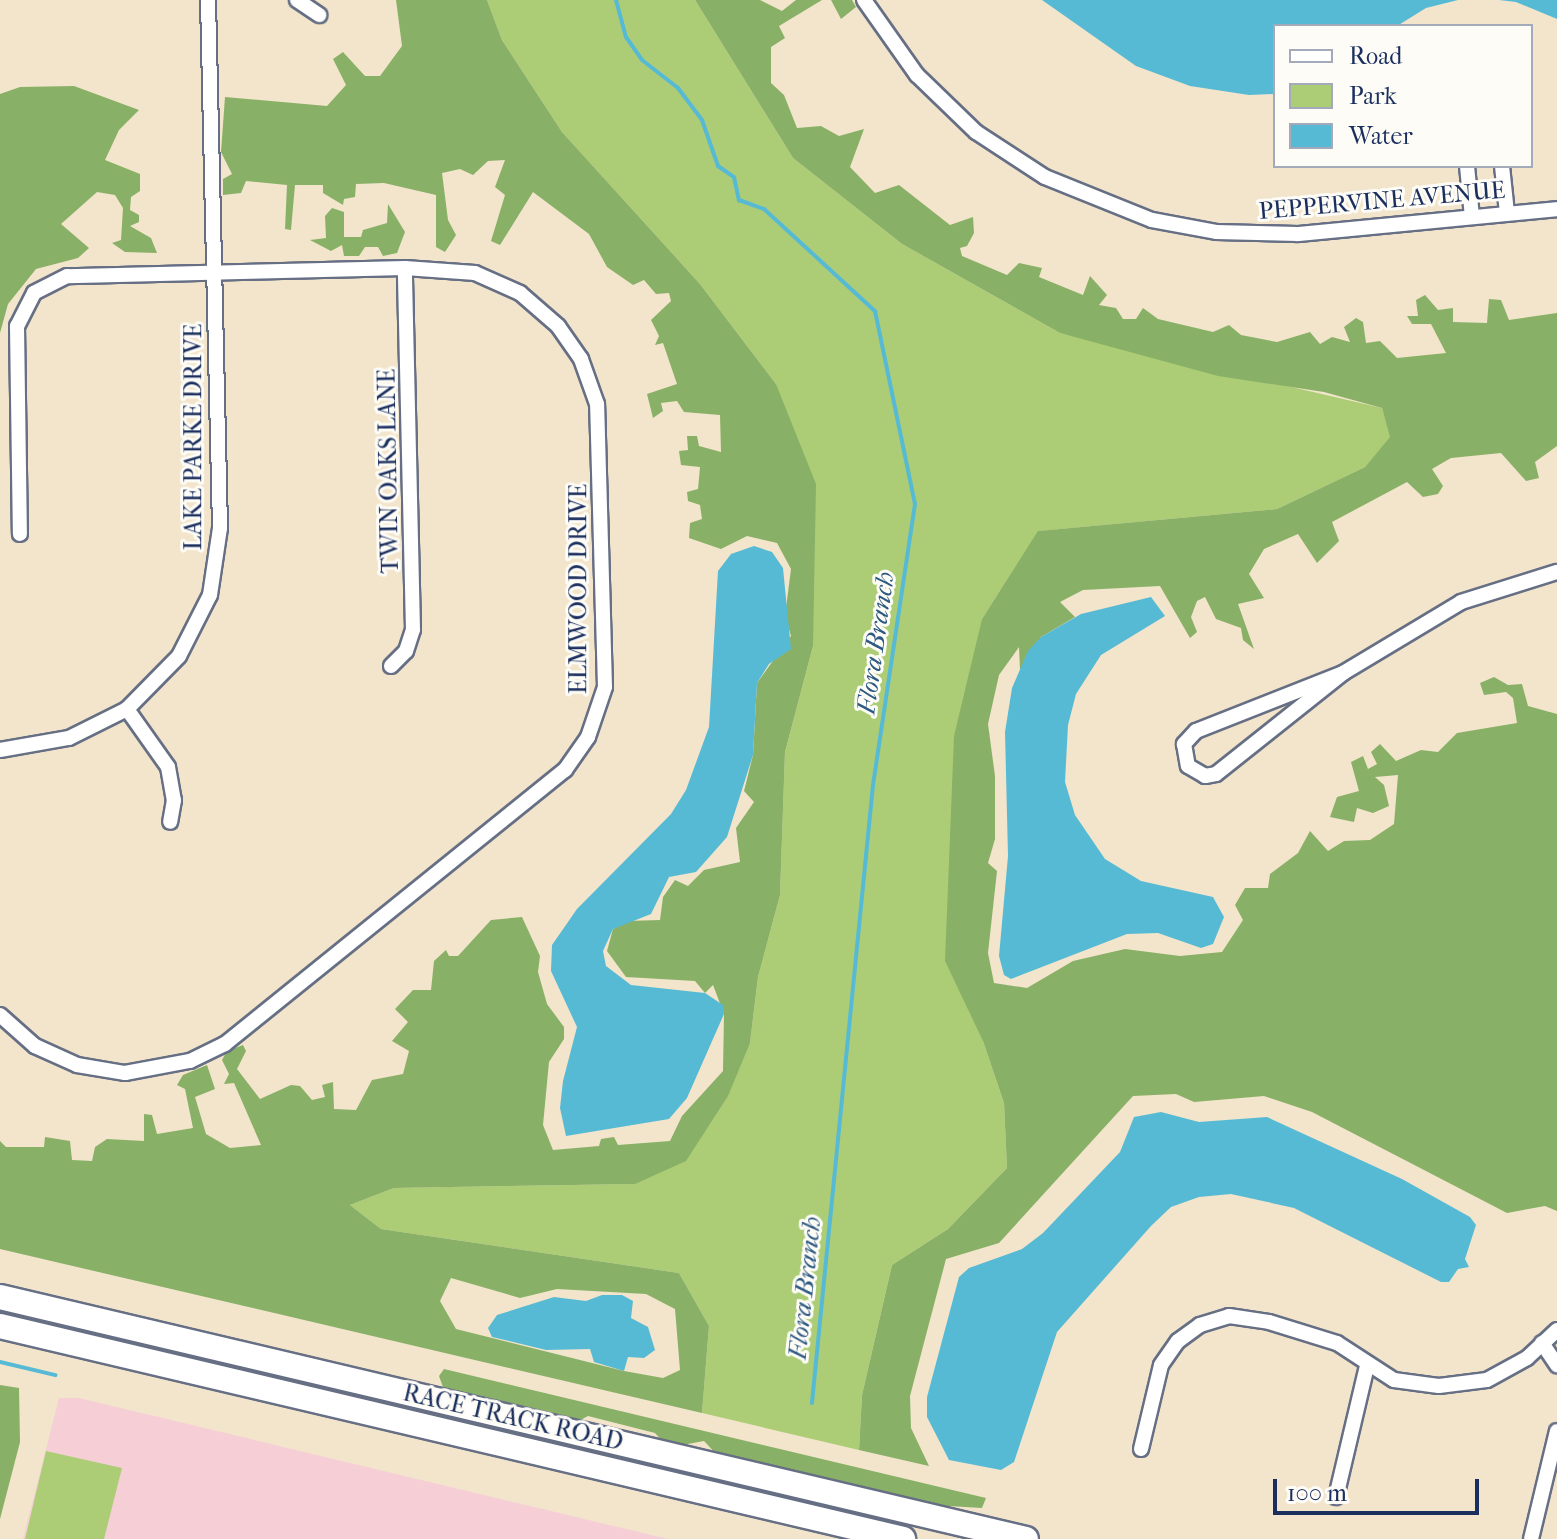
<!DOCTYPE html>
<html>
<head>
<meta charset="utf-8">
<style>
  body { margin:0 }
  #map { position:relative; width:1557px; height:1539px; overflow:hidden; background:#f2e5cb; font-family:"IM FELL French Canon",serif }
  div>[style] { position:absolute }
  .built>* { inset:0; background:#f6cfd6 }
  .green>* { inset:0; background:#accd76 }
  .forest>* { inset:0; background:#89b067 }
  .water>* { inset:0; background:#57bad5 }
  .stream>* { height:4px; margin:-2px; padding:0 2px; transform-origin:2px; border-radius:2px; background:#57bad5 }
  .roads { filter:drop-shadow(2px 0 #666f84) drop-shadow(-2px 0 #666f84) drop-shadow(0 2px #666f84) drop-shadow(0 -2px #666f84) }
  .minor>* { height:14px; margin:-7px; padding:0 7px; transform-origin:7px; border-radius:7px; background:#fff }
  .primary>* { height:24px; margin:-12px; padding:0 12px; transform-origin:12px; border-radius:12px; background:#fff }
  span { translate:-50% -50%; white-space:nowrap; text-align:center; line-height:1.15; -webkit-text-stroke:6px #fdfcf7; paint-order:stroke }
  .street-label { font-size:24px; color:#1b2f5e }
  .water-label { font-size:26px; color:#2d5982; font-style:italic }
  .legend { position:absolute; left:1273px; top:24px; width:260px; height:144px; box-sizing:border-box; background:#fdfcf7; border:2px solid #a3aaba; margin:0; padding:10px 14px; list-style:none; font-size:24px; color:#1b2f5e }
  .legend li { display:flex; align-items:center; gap:16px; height:40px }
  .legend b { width:40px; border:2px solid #a3aaba }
  .scale { position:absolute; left:1273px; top:1479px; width:206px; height:36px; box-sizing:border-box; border:4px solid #1b2f5e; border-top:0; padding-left:10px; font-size:24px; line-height:28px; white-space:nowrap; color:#1b2f5e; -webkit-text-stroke:6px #fdfcf7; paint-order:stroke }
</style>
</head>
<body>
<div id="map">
  <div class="built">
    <i style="clip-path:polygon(59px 1398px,79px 1398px,668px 1539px,23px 1539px)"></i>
  </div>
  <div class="green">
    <i style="clip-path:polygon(487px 0,695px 0,793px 158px,902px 244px,1060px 333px,1382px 408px,1391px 437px,1365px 467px,1277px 509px,1039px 531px,982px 619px,983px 1041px,1004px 1103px,1007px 1168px,948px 1229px,892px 1265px,862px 1395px,859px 1450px,702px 1413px,709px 1326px,679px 1273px,381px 1229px,350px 1205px,394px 1188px,635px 1184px,750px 1043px,758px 977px,780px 895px,785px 752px,813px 646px,776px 384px,700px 284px,562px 132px,502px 40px)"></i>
    <i style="clip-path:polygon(46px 1451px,122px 1468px,104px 1539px,25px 1539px)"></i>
  </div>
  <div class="forest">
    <i style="clip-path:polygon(evenodd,396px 0,487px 0,502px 40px,562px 132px,700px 284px,776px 384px,816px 484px,813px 646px,785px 752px,780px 895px,758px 977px,750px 1043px,728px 1096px,686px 1161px,635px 1184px,394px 1188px,350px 1205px,381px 1229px,679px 1273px,709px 1326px,702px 1413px,0 1249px,0 1141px,6px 1147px,44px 1147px,45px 1137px,70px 1141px,72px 1160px,92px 1161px,95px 1147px,107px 1139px,144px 1141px,144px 1114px,152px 1115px,157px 1134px,193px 1128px,185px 1089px,177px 1085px,183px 1075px,207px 1065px,215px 1089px,195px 1097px,206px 1134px,230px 1148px,261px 1145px,234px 1083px,224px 1084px,229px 1074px,222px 1060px,227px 1051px,243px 1045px,246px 1051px,237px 1069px,260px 1099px,291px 1085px,300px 1086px,312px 1100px,325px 1097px,322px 1085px,333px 1082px,334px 1109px,356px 1110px,372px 1080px,403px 1074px,409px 1051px,392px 1041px,408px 1022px,395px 1009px,413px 990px,431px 990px,434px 961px,446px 950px,449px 956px,458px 956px,491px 920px,522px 917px,540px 956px,538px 972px,547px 1004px,564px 1027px,564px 1039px,549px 1062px,543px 1125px,553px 1150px,599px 1146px,601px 1139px,614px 1137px,618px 1145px,670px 1141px,682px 1116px,723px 1071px,724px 1014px,713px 985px,705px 993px,695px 981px,626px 977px,607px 951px,613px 929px,627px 921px,660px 920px,663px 897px,675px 880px,688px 886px,704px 870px,740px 862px,736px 828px,754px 802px,744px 791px,753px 755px,757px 683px,791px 636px,785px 616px,791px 569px,777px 543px,747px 536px,721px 549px,689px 538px,690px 523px,702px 519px,700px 505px,688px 501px,687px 492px,698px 489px,700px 467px,681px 465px,679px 451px,688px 450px,687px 436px,697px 436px,699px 446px,721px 452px,720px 415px,684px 412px,677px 401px,661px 403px,663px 411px,653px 418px,647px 394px,677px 384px,663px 343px,655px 345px,659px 336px,651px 320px,671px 301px,669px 293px,656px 294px,644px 280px,633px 285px,607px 267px,589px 234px,533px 192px,500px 245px,491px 241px,505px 195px,495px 187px,505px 160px,488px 161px,473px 175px,460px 169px,442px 173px,448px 220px,456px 235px,445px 252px,436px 247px,436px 195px,384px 183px,356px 184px,355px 197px,344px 199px,343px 205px,323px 193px,323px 185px,295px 185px,291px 230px,285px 229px,287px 185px,246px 181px,241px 193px,223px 195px,223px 179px,232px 174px,221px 152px,225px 97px,327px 106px,346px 85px,333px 59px,343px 52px,365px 76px,380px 76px,402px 46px,396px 0,451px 1278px,520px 1298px,557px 1289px,646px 1294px,675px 1309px,680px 1370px,663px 1378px,624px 1371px,456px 1329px,440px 1301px,451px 1278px)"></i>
    <i style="clip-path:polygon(695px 0,760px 0,782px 11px,796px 0,822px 0,779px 26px,785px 38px,771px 47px,771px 83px,784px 95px,797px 128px,821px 126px,839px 136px,864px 129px,850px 167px,875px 193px,899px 185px,950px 225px,973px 217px,974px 233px,967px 246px,960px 248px,962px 256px,1007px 275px,1019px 263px,1042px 268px,1039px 277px,1083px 295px,1090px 276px,1107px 295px,1099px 305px,1116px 308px,1123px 319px,1136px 319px,1143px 308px,1158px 319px,1213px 332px,1229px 325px,1241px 335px,1277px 342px,1310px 332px,1320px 344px,1332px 337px,1350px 342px,1344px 327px,1356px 318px,1363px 322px,1366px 343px,1380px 341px,1397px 358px,1446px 353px,1431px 324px,1412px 324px,1407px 316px,1418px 316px,1416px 300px,1425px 295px,1438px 310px,1453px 308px,1453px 322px,1487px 323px,1489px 299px,1501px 300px,1509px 320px,1557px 313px,1557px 446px,1535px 462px,1539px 478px,1526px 481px,1501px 453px,1451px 458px,1432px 469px,1443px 486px,1438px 494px,1423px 497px,1407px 482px,1332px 522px,1339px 541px,1317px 563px,1298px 534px,1264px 549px,1249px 574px,1264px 598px,1238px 604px,1254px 649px,1243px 640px,1241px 628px,1216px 619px,1205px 597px,1197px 601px,1191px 617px,1197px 632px,1190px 638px,1160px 586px,1083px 590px,1060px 602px,1075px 617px,1041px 637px,1020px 670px,1019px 647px,999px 675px,988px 724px,995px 776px,995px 839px,988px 863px,997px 871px,988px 953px,994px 983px,1027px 988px,1073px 961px,1125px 949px,1180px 956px,1222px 952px,1243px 920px,1235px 905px,1245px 888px,1268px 888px,1270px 874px,1298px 853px,1310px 831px,1328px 851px,1344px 841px,1370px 840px,1394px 824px,1398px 775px,1375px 777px,1384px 785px,1389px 806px,1373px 813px,1357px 808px,1354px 822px,1330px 817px,1337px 797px,1359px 791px,1351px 762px,1363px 756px,1368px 769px,1377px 764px,1371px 752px,1380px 744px,1396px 761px,1421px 750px,1438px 752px,1457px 733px,1517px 723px,1513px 698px,1506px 692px,1484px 695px,1480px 683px,1494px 677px,1508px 685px,1522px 684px,1528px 706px,1557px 714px,1557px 1211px,1545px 1206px,1507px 1213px,1312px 1112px,1264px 1096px,1194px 1102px,1176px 1094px,1133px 1096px,999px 1243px,946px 1259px,910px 1396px,911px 1428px,929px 1466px,859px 1450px,862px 1395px,892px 1265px,948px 1229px,1007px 1168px,1004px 1103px,983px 1041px,945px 961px,954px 736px,982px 619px,1038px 531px,1277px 509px,1365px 467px,1390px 437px,1382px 408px,1324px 392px,1218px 376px,1060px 333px,902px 244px,793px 158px)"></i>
    <i style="clip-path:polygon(831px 0,852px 0,856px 7px,841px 19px)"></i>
    <i style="clip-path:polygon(74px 86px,139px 110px,119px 130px,105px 160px,140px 174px,140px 191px,131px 197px,130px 210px,139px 215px,139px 222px,130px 226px,151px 238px,157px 253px,125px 252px,112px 243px,121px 240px,123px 208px,115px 195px,97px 192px,61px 224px,89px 248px,78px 258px,36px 269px,8px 304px,0 333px,0 94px,20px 87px)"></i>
    <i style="clip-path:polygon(388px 204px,405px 232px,397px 253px,383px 256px,378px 247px,365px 247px,359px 256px,344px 256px,342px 245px,331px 251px,310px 240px,326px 238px,325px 216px,332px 208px,344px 212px,344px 237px,361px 237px,363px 230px,387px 223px)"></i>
    <i style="clip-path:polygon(444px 1369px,986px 1498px,982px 1508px,914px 1504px,718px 1456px,704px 1441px,677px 1446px,663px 1442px,655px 1433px,588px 1416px,575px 1423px,558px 1421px,551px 1412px,520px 1406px,507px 1409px,488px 1404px,482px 1396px,444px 1390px,439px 1376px)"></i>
    <i style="clip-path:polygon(0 1385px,19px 1388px,20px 1442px,0 1519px)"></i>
  </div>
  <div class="water">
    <i style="clip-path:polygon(1042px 0,1458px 0,1426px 8px,1397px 26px,1275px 26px,1275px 94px,1249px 95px,1190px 86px,1136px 66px)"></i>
    <i style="clip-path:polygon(1499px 0,1557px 0,1557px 19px,1516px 2px)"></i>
    <i style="clip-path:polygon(754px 546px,772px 552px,783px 568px,791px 649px,769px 664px,757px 683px,753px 755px,727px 837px,696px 872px,669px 877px,651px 914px,613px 929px,603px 951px,606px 966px,631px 985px,705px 993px,723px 1005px,724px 1014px,687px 1098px,669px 1119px,566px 1136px,560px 1108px,563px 1081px,577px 1027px,551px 971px,552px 945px,577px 909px,671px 814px,686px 790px,709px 727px,718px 571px,731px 554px)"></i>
    <i style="clip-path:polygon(1151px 597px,1165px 616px,1101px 655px,1076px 694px,1068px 725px,1065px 782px,1075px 815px,1105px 859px,1141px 881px,1213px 897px,1224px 917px,1213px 944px,1201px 948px,1158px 933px,1127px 934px,1011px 979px,1004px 975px,999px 956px,1008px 856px,1005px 732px,1012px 688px,1028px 651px,1041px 637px,1081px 614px)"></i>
    <i style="clip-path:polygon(1161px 1112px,1199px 1122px,1267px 1117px,1402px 1179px,1470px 1217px,1476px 1225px,1465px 1259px,1469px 1267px,1458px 1269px,1449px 1282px,1441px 1282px,1294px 1208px,1231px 1194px,1199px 1197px,1171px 1207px,1151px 1226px,1057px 1332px,1014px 1462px,1001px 1470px,949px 1460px,927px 1417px,927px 1397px,959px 1277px,969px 1268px,1022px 1249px,1043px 1233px,1120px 1152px,1134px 1117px)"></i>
    <i style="clip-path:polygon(602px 1295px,622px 1295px,633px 1301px,631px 1318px,648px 1327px,655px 1350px,644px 1358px,628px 1357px,624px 1371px,594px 1362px,590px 1349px,546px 1350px,492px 1337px,488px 1328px,497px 1315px,554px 1297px,586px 1301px)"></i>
  </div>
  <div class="stream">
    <i style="left:616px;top:0;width:38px;rotate:75deg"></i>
    <i style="left:626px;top:37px;width:28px;rotate:55deg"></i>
    <i style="left:642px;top:60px;width:46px;rotate:37.9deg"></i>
    <i style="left:678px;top:88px;width:40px;rotate:53deg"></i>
    <i style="left:702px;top:120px;width:49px;rotate:70.8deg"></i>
    <i style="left:718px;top:166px;width:19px;rotate:35deg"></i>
    <i style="left:734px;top:177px;width:24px;rotate:78deg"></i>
    <i style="left:739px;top:200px;width:27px;rotate:20deg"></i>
    <i style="left:764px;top:209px;width:151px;rotate:42.6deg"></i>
    <i style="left:875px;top:311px;width:197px;rotate:78.3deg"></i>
    <i style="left:915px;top:504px;width:284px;rotate:98.5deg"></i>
    <i style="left:873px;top:785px;width:621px;rotate:95.64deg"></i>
    <i style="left:0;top:1362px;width:57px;rotate:13.3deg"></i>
  </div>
  <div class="roads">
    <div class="minor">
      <i style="left:297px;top:0;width:27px;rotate:34deg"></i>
      <i style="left:864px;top:0;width:92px;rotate:54.8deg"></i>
      <i style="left:917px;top:75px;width:82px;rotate:44deg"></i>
      <i style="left:976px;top:132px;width:82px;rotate:33.1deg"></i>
      <i style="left:1045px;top:177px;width:115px;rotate:21.9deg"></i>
      <i style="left:1152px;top:220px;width:65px;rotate:10.6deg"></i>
      <i style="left:1216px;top:232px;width:82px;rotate:1.4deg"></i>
      <i style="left:1298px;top:234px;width:260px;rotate:-5.5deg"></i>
      <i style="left:1467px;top:166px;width:51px;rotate:84.4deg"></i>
      <i style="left:1502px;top:166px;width:47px;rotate:83.9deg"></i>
      <i style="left:391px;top:666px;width:21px;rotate:-45deg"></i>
      <i style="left:406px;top:651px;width:22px;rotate:-72deg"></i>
      <i style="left:413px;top:630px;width:362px;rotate:-91.3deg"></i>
      <i style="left:1343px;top:673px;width:158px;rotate:158.5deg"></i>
      <i style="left:1196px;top:731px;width:18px;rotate:133deg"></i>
      <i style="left:1184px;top:744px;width:22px;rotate:80deg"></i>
      <i style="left:1188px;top:766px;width:20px;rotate:30deg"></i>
      <i style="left:1205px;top:776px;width:11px;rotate:-10deg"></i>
      <i style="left:1216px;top:774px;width:162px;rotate:-38.5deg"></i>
      <i style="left:1343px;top:673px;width:138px;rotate:-31deg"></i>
      <i style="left:1461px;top:602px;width:101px;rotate:-17.4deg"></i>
      <i style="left:127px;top:709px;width:71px;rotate:54.7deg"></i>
      <i style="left:168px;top:767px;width:34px;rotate:80deg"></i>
      <i style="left:174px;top:800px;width:22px;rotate:100deg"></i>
      <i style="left:0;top:750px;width:70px;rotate:-9.9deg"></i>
      <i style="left:69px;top:738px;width:65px;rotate:-26.6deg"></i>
      <i style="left:127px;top:709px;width:74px;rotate:-45.5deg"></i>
      <i style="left:179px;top:656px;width:68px;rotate:-63.1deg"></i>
      <i style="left:210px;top:595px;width:68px;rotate:-81.5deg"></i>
      <i style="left:220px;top:528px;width:528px;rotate:-91.3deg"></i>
      <i style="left:0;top:1015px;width:47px;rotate:41.5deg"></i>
      <i style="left:35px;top:1046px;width:46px;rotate:24.3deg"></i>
      <i style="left:77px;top:1065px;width:49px;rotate:9.5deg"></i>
      <i style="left:125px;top:1073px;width:66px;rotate:-10.5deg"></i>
      <i style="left:190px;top:1061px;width:39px;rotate:-26deg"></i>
      <i style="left:225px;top:1044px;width:437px;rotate:-38.9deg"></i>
      <i style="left:565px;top:770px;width:40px;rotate:-55.1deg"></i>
      <i style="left:588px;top:737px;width:53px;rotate:-71.2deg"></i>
      <i style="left:605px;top:687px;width:283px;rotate:-91.6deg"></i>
      <i style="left:597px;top:404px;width:48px;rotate:-109.6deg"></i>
      <i style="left:581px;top:359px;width:40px;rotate:-124.9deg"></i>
      <i style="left:558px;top:326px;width:50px;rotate:-139deg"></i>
      <i style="left:520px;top:293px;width:49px;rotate:-156deg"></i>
      <i style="left:475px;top:273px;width:70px;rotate:-175.9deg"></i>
      <i style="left:405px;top:268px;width:338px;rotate:178.6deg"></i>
      <i style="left:67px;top:276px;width:37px;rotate:153deg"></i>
      <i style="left:34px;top:293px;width:37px;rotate:117deg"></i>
      <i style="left:17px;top:326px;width:208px;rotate:89.2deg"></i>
      <i style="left:1542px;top:1343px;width:27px;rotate:56deg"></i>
      <i style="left:1141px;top:1449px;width:86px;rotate:-76.6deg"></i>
      <i style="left:1161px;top:1365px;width:29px;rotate:-55deg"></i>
      <i style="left:1178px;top:1341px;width:27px;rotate:-36deg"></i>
      <i style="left:1200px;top:1325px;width:30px;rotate:-17deg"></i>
      <i style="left:1229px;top:1316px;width:40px;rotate:8.5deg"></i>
      <i style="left:1269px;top:1322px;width:71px;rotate:17.2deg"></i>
      <i style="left:1337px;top:1343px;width:68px;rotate:33deg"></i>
      <i style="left:1394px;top:1380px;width:45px;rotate:7.6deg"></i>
      <i style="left:1439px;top:1386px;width:48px;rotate:-7.1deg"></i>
      <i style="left:1487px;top:1380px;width:46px;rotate:-28.8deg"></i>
      <i style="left:1527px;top:1358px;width:41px;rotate:-43deg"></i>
      <i style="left:1336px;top:1497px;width:135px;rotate:-76.7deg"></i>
      <i style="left:1531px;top:1539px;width:111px;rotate:-76.5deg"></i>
    </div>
    <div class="primary">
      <i style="left:0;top:1297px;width:1054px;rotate:13.27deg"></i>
      <i style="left:0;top:1326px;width:928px;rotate:13.27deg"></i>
    </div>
  </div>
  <div class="street-label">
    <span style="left:1382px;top:201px;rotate:-5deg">PEPPERVINE AVENUE</span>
    <span style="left:194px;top:437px;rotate:-90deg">LAKE PARKE DRIVE</span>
    <span style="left:389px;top:471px;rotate:-91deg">TWIN OAKS LANE</span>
    <span style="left:579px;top:589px;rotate:-90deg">ELMWOOD DRIVE</span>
    <span style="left:513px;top:1418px;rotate:13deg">RACE TRACK ROAD</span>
  </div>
  <div class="water-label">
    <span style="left:876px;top:643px;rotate:-82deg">Flora Branch</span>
    <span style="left:805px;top:1288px;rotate:-84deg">Flora Branch</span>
  </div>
  <ul class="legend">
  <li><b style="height:10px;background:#fff"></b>Road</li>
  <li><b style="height:22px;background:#accd76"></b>Park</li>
  <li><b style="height:22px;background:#57bad5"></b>Water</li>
  </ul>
  <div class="scale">100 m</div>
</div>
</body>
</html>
